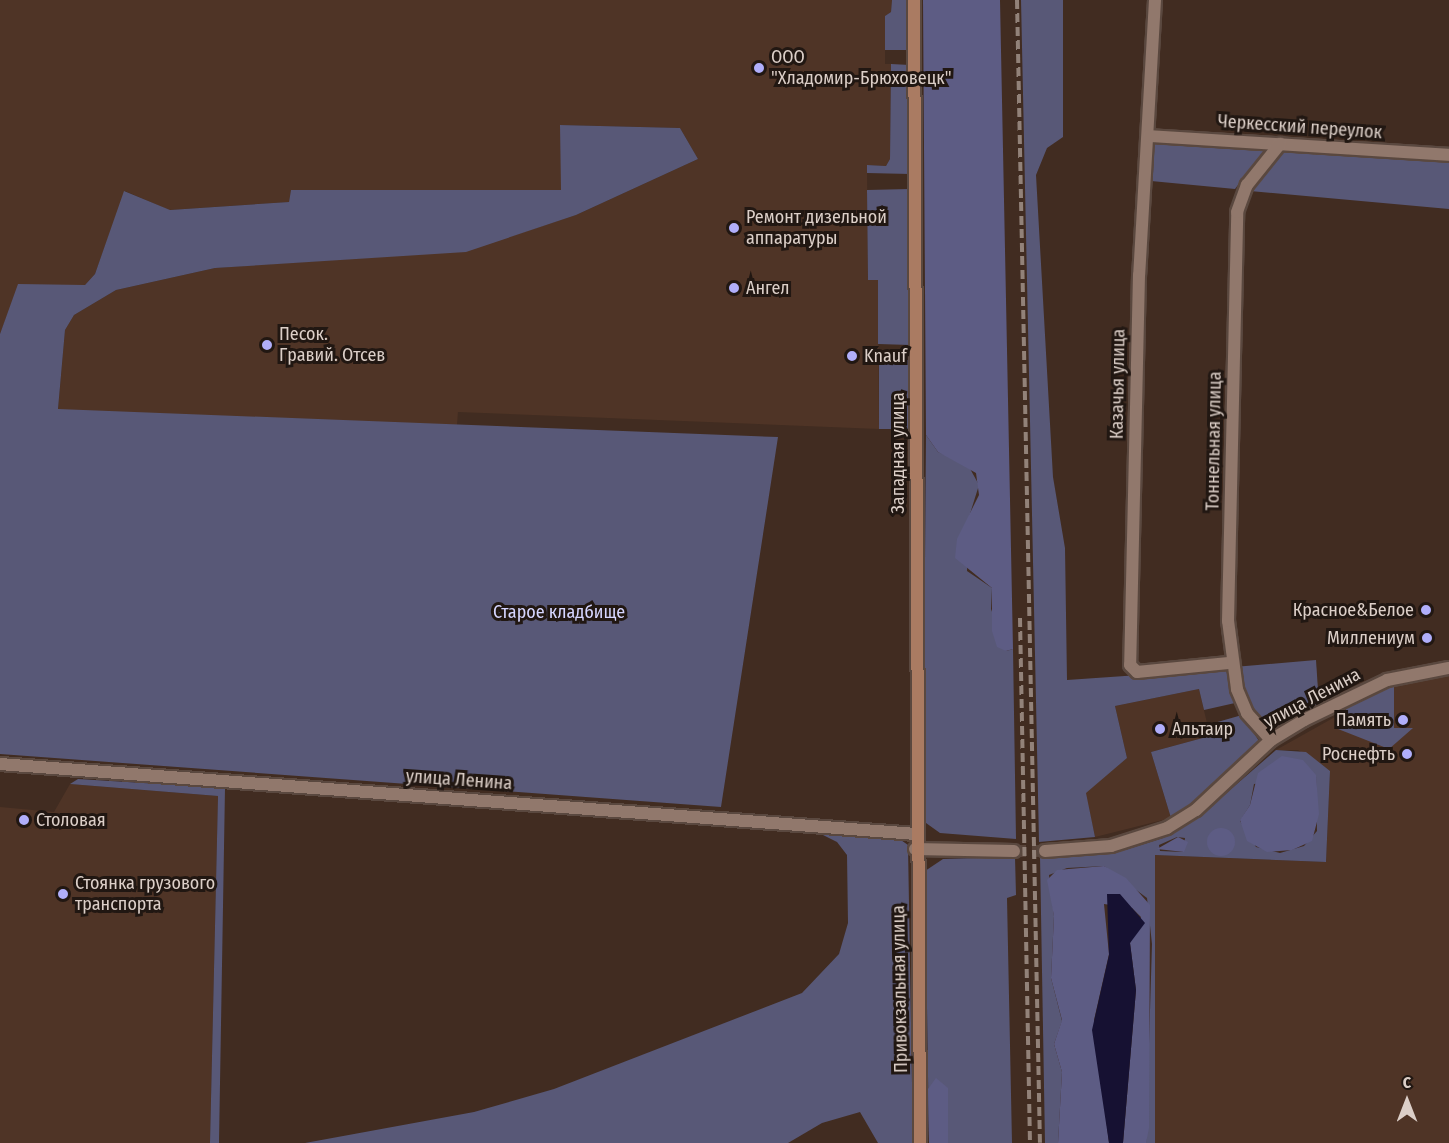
<!DOCTYPE html>
<html>
<head>
<meta charset="utf-8">
<style>
  body { margin:0 }
  #map { position:relative; width:1449px; height:1143px; overflow:hidden; background:#412c21; font-family:"Fira Sans Condensed",sans-serif }
  div>[style] { position:absolute }
  .built>* { inset:0; background:#4f3426 }
  .green>* { inset:0; background:#585877; transform-origin:0 0 }
  .forest>* { inset:0; background:#5d5c84 }
  .round { border-radius:50% }
  .water>* { inset:0; background:#161132 }
  .tertiary-tunnel>* { height:12px; margin-top:-6px; transform-origin:0; background:repeating-linear-gradient(90deg,#58443a 0 12px,transparent 0 18px) }
  .roads { filter:drop-shadow(2px 0 #5a483f) drop-shadow(-2px 0 #5a483f) drop-shadow(0 2px #5a483f) drop-shadow(0 -2px #5a483f) }
  .minor>* { height:12px; margin:-6px; padding:0 6px; transform-origin:6px; border-radius:6px; background:#91786c }
  .tertiary>* { height:12px; margin:-6px; padding:0 6px; transform-origin:6px; border-radius:6px; background:#91786c }
  .secondary>* { height:12px; margin:-6px; padding:0 6px; transform-origin:6px; border-radius:6px; background:#aa7b62 }
  .rail>* { height:4px; margin-top:-2px; transform-origin:0; background:repeating-linear-gradient(90deg,#928279 0 9px,transparent 0 13.5px) }
  .dots>* { width:16px; height:16px; translate:-50% -50%; box-sizing:border-box; border:3px solid #211712; border-radius:50% }
  span { translate:-50% -50%; white-space:nowrap; text-align:center; line-height:1.15; -webkit-text-stroke:6px #211712; paint-order:stroke }
  .poi-label { font-size:18px; color:#dccfc8 }
  .left { translate:0 -50%; text-align:left }
  .right { translate:-100% -50%; text-align:right }
  .street-label { font-size:18px; color:#dccfc8 }
  .park-label { font-size:18px; color:#d6d6ff }
  .north { position:absolute; left:1377px; top:1071px; width:60px; height:60px; -webkit-text-stroke:4px #211712; paint-order:stroke; rotate:0deg; font-size:16px; font-weight:700; line-height:24px; text-align:center; color:#dccfc8 }
  .north::after { content:''; display:block; margin:auto; width:21px; height:27px; background:#dccfc8; clip-path:polygon(50% 0,100% 100%,50% 72%,0 100%) }
</style>
</head>
<body>
<div id="map">
  <div class="built">
    <i style="clip-path:polygon(0 0,892px 0,891px 12px,885px 16px,885px 64px,891px 64px,890px 159px,886px 166px,867px 165px,868px 280px,878px 280px,879px 429px,458px 412px,457px 425px,58px 410px,65px 330px,74px 315px,116px 290px,215px 268px,466px 251px,576px 215px,698px 159px,680px 128px,561px 125px,561px 190px,291px 190px,289px 202px,169px 210px,125px 191px,95px 274px,85px 285px,19px 285px,0 334px)"></i>
    <i style="clip-path:polygon(1449px 672px,1449px 1143px,1155px 1143px,1155px 855px,1326px 862px,1330px 771px,1298px 750px,1276px 750px,1394px 684px)"></i>
    <i style="clip-path:polygon(1199px 689px,1210px 736px,1151px 752px,1171px 818px,1095px 837px,1085px 793px,1127px 758px,1115px 706px)"></i>
    <i style="clip-path:polygon(70px 784px,218px 796px,210px 1143px,0 1143px,0 807px,54px 812px)"></i>
  </div>
  <div class="green">
    <i style="clip-path:polygon(892px 0,909px 0,909px 50px,885px 50px,885px 16px,891px 12px)"></i>
    <i style="clip-path:polygon(1021px 0,1063px 0,1063px 137px,1047px 148px,1036px 175px,1053px 477px,1065px 548px,1067px 680px,1226px 669px,1235px 703px,1204px 710px,1199px 689px,1115px 706px,1127px 758px,1086px 793px,1095px 837px,1039px 842px)"></i>
    <i style="clip-path:polygon(891px 64px,910px 65px,910px 174px,867px 173px,867px 165px,886px 166px,890px 159px)"></i>
    <i style="clip-path:polygon(560px 125px,680px 128px,698px 159px,576px 215px,466px 252px,215px 268px,116px 290px,74px 315px,65px 330px,58px 409px,778px 437px,721px 807px,0 754px,0 334px,18px 284px,85px 285px,95px 274px,124px 191px,170px 210px,289px 202px,291px 190px,561px 190px)"></i>
    <i style="clip-path:polygon(1154px 141px,1266px 148px,1235px 189px,1151px 181px)"></i>
    <i style="clip-path:polygon(1282px 149px,1449px 159px,1449px 209px,1250px 191px)"></i>
    <i style="clip-path:polygon(909px 189px,910px 345px,878px 344px,878px 280px,868px 280px,867px 190px)"></i>
    <i style="left:879px;top:360px;width:31px;height:69px"></i>
    <i style="clip-path:polygon(926px 435px,938px 452px,968px 465px,979px 485px,969px 517px,967px 571px,992px 588px,991px 609px,1006px 651px,1013px 649px,1016px 839px,940px 833px,926px 823px,923px 813px)"></i>
    <i style="clip-path:polygon(1316px 660px,1319px 705px,1271px 733px,1254px 716px,1234px 667px)"></i>
    <i style="clip-path:polygon(1394px 684px,1394px 728px,1413px 728px,1389px 749px,1338px 729px,1347px 706px)"></i>
    <i style="clip-path:polygon(1242px 715px,1259px 741px,1199px 800px,1171px 818px,1151px 752px,1210px 736px,1207px 725px)"></i>
    <i style="clip-path:polygon(evenodd,1276px 750px,1306px 752px,1330px 771px,1326px 862px,1155px 855px,1155px 1143px,1146px 1143px,1152px 944px,1147px 898px,1104px 866px,1067px 868px,1049px 875px,1054px 916px,1051px 978px,1062px 1021px,1054px 1044px,1062px 1072px,1058px 1143px,1045px 1143px,1040px 856px,1125px 850px,1163px 838px,1200px 816px,1276px 750px,1316px 775px,1317px 831px,1304px 846px,1280px 853px,1256px 847px,1240px 821px,1250px 805px,1254px 784px,1316px 775px,1276px 750px,1177px 837px,1185px 838px,1183px 852px,1160px 851px,1159px 845px,1177px 837px)"></i>
    <i style="clip-path:polygon(78px 779px,225px 788px,219px 1143px,210px 1143px,218px 796px,70px 784px)"></i>
    <i style="clip-path:polygon(815px 831px,898px 838px,908px 845px,913px 1143px,878px 1143px,860px 1112px,822px 1123px,788px 1143px,305px 1143px,474px 1112px,554px 1089px,802px 993px,839px 954px,848px 923px,847px 855px,837px 842px)"></i>
    <i style="clip-path:polygon(1015px 857px,1016px 895px,1007px 898px,1012px 1143px,929px 1143px,925px 871px,943px 859px)"></i>
  </div>
  <div class="forest">
    <i style="clip-path:polygon(923px 0,1000px 0,1013px 649px,1006px 651px,997px 647px,992px 631px,992px 588px,955px 558px,957px 539px,979px 495px,976px 473px,938px 452px,926px 435px)"></i>
    <i style="clip-path:polygon(1282px 756px,1303px 760px,1316px 775px,1319px 814px,1312px 841px,1292px 850px,1267px 852px,1247px 841px,1240px 820px,1250px 805px,1258px 773px)"></i>
    <i class="round" style="left:1207px;top:828px;width:28px;height:28px"></i>
    <i style="clip-path:polygon(1178px 837px,1188px 842px,1184px 852px,1157px 849px)"></i>
    <i style="clip-path:polygon(1104px 866px,1126px 878px,1150px 905px,1149px 1128px,1146px 1143px,1123px 1143px,1136px 990px,1130px 943px,1141px 917px,1132px 908px,1104px 904px,1109px 954px,1094px 1020px,1109px 1143px,1058px 1143px,1062px 1072px,1054px 1044px,1062px 1020px,1051px 978px,1054px 916px,1047px 880px,1057px 870px)"></i>
    <i style="clip-path:polygon(936px 1078px,948px 1088px,948px 1143px,929px 1143px,928px 1089px)"></i>
  </div>
  <div class="water">
    <i style="clip-path:polygon(1107px 894px,1120px 894px,1145px 923px,1130px 943px,1136px 990px,1123px 1143px,1109px 1143px,1092px 1030px,1109px 955px)"></i>
  </div>
  <div class="tertiary-tunnel">
    <i style="left:1014px;top:851px;width:31px"></i>
  </div>
  <div class="roads">
    <div class="minor">
      <i style="left:1155px;top:0;width:275px;rotate:93.3deg"></i>
      <i style="left:1139px;top:275px;width:390px;rotate:91.3deg"></i>
      <i style="left:1130px;top:665px;width:10px;rotate:45deg"></i>
      <i style="left:1137px;top:672px;width:92px;rotate:-5.6deg"></i>
      <i style="left:1149px;top:136px;width:301px;rotate:3.6deg"></i>
      <i style="left:1271px;top:740px;width:36px;rotate:-132deg"></i>
      <i style="left:1247px;top:713px;width:26px;rotate:-113deg"></i>
      <i style="left:1237px;top:689px;width:69px;rotate:-97.5deg"></i>
      <i style="left:1228px;top:621px;width:409px;rotate:-88.7deg"></i>
      <i style="left:1237px;top:212px;width:29px;rotate:-70deg"></i>
      <i style="left:1247px;top:185px;width:53px;rotate:-51.2deg"></i>
      <i style="left:0;top:764px;width:918px;rotate:4.37deg"></i>
    </div>
    <div class="tertiary">
      <i style="left:915px;top:849px;width:99px;rotate:1.2deg"></i>
      <i style="left:1045px;top:851px;width:66px;rotate:-4.3deg"></i>
      <i style="left:1111px;top:846px;width:59px;rotate:-17.8deg"></i>
      <i style="left:1167px;top:828px;width:34px;rotate:-32deg"></i>
      <i style="left:1196px;top:810px;width:103px;rotate:-43deg"></i>
      <i style="left:1271px;top:740px;width:39px;rotate:-31deg"></i>
      <i style="left:1304px;top:720px;width:92px;rotate:-25.7deg"></i>
      <i style="left:1387px;top:680px;width:63px;rotate:-11deg"></i>
    </div>
    <div class="secondary">
      <i style="left:914px;top:0;width:1143px;rotate:89.7deg"></i>
    </div>
  </div>
  <div class="rail">
    <i style="left:1017px;top:0;width:1143px;rotate:88.85deg"></i>
    <i style="left:1020px;top:618px;width:525px;rotate:88.91deg"></i>
  </div>
  <div class="dots">
    <i style="left:759px;top:68px;background:#b0aefa"></i>
    <i style="left:734px;top:228px;background:#b0aefa"></i>
    <i style="left:734px;top:288px;background:#b0aefa"></i>
    <i style="left:267px;top:345px;background:#b0aefa"></i>
    <i style="left:852px;top:356px;background:#b0aefa"></i>
    <i style="left:1426px;top:610px;background:#b0aefa"></i>
    <i style="left:1427px;top:638px;background:#b0aefa"></i>
    <i style="left:1403px;top:720px;background:#b0aefa"></i>
    <i style="left:1160px;top:729px;background:#b0aefa"></i>
    <i style="left:1407px;top:754px;background:#b0aefa"></i>
    <i style="left:24px;top:820px;background:#b0aefa"></i>
    <i style="left:63px;top:894px;background:#b0aefa"></i>
  </div>
  <div class="poi-label">
    <span class="left" style="left:771px;top:68px">ООО<br>"Хладомир-Брюховецк"</span>
    <span class="left" style="left:746px;top:228px">Ремонт дизельной<br>аппаратуры</span>
    <span class="left" style="left:746px;top:288px">Ангел</span>
    <span class="left" style="left:279px;top:345px">Песок.<br>Гравий. Отсев</span>
    <span class="left" style="left:864px;top:356px">Knauf</span>
    <span class="right" style="left:1414px;top:610px">Красное&amp;Белое</span>
    <span class="right" style="left:1415px;top:638px">Миллениум</span>
    <span class="right" style="left:1391px;top:720px">Память</span>
    <span class="left" style="left:1172px;top:729px">Альтаир</span>
    <span class="right" style="left:1395px;top:754px">Роснефть</span>
    <span class="left" style="left:36px;top:820px">Столовая</span>
    <span class="left" style="left:75px;top:894px">Стоянка грузового<br>транспорта</span>
  </div>
  <div class="street-label">
    <span style="left:1300px;top:127px;rotate:4deg">Черкесский переулок</span>
    <span style="left:1118px;top:384px;rotate:-89deg">Казачья улица</span>
    <span style="left:1214px;top:441px;rotate:-89deg">Тоннельная улица</span>
    <span style="left:898px;top:453px;rotate:-90deg">Западная улица</span>
    <span style="left:1312px;top:698px;rotate:-28deg">улица Ленина</span>
    <span style="left:459px;top:780px;rotate:4deg">улица Ленина</span>
    <span style="left:900px;top:989px;rotate:-91deg">Привокзальная улица</span>
  </div>
  <div class="park-label">
    <span style="left:559px;top:612px">Старое кладбище</span>
  </div>
  <div class="north">С</div>
</div>
</body>
</html>
